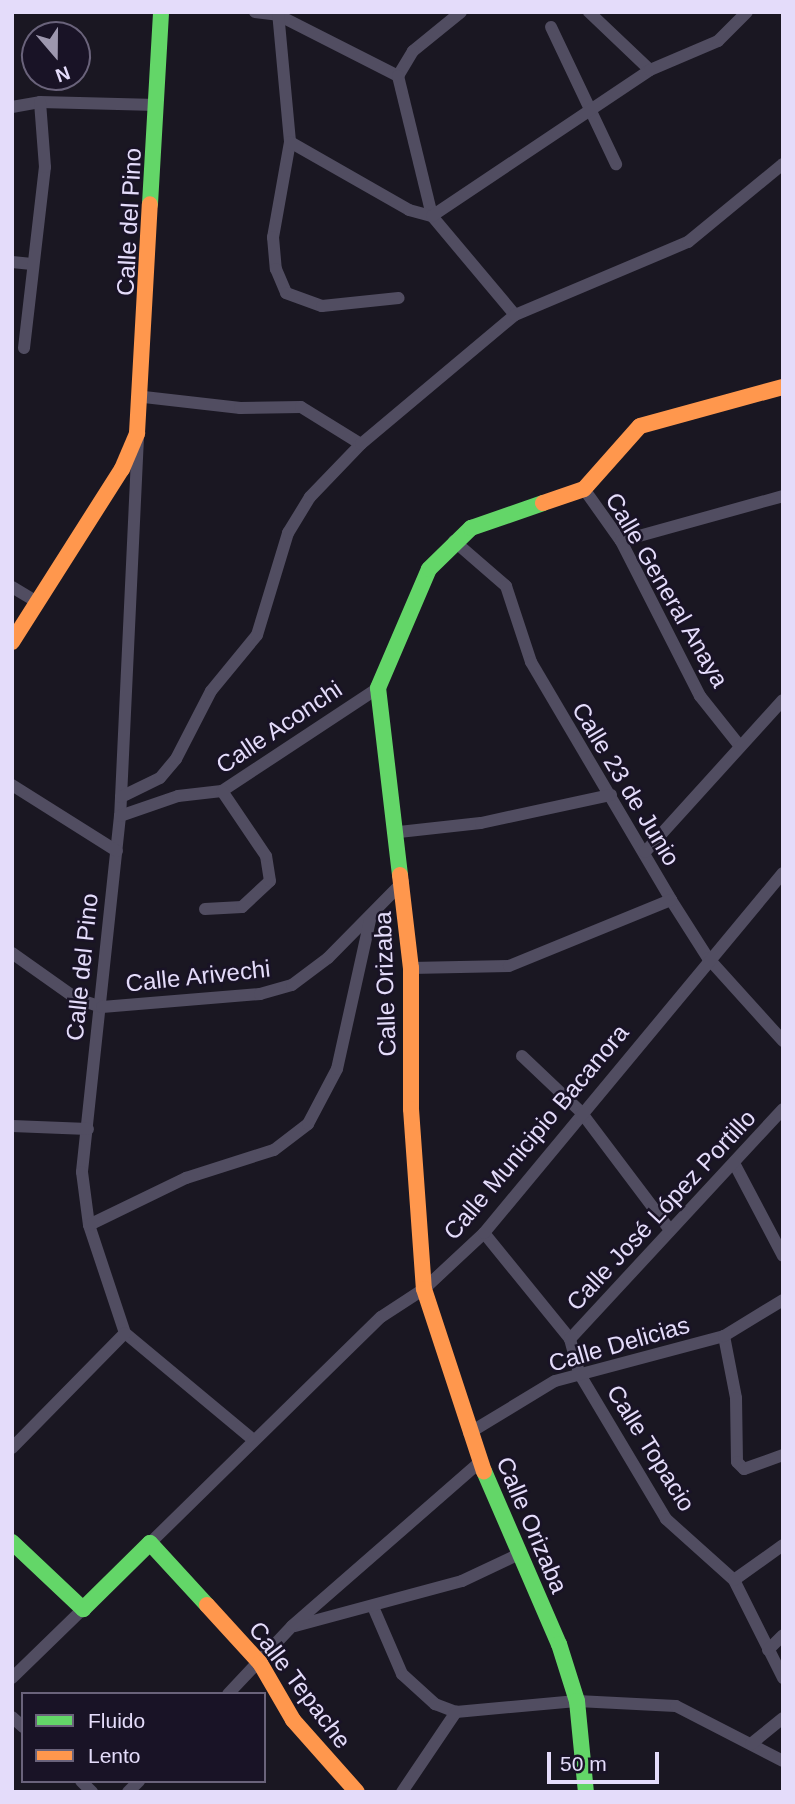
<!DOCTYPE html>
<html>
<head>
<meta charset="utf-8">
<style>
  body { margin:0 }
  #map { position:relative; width:795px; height:1804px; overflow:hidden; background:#1a1722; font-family:Arial,sans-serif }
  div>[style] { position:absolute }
  .street>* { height:12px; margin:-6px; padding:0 6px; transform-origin:6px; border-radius:6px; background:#514d61 }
  .fast>* { height:16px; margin:-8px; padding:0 8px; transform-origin:8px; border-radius:8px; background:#63d668 }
  .slow>* { height:16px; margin:-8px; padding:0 8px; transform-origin:8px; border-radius:8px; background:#ff974d }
  span { translate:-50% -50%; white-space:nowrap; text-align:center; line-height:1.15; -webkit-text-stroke:5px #191326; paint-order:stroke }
  .street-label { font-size:24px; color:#e4dcfa }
  .frame { position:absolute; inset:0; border:14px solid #e4dcfa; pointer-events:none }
  .legend { position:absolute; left:21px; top:1692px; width:245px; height:91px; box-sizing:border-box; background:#191326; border:2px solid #6a637b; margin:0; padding:9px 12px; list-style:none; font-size:21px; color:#e4dcfa }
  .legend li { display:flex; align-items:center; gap:14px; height:35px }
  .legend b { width:35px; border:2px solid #6a637b }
  .north { position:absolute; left:21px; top:21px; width:70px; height:70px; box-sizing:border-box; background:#191326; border:2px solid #6a637b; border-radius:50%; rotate:160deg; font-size:19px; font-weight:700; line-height:28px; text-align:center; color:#e4dcfa }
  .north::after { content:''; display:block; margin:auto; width:24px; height:32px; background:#9d97ae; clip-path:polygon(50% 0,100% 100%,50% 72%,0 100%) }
  .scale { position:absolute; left:547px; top:1752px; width:112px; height:32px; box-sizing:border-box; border:4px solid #e4dcfa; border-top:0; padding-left:9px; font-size:21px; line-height:24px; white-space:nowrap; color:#e4dcfa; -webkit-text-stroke:5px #191326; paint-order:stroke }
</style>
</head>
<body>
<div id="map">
  <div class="street">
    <i style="left:255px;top:12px;width:23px;rotate:7deg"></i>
    <i style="left:278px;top:15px;width:135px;rotate:26.9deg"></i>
    <i style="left:278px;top:12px;width:131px;rotate:84.7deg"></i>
    <i style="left:290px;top:142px;width:97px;rotate:100.1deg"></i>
    <i style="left:273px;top:237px;width:32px;rotate:85deg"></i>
    <i style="left:276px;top:269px;width:26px;rotate:67deg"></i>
    <i style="left:286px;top:293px;width:38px;rotate:20deg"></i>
    <i style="left:322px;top:306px;width:77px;rotate:-5.9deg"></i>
    <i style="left:461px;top:12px;width:62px;rotate:140.9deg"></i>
    <i style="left:413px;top:51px;width:29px;rotate:121deg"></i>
    <i style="left:398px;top:76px;width:144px;rotate:76.3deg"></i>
    <i style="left:432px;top:216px;width:129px;rotate:50deg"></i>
    <i style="left:589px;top:12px;width:84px;rotate:43.6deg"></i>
    <i style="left:551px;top:27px;width:152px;rotate:64.6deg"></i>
    <i style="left:12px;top:107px;width:28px;rotate:-10deg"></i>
    <i style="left:40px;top:102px;width:117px;rotate:1.5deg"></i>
    <i style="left:290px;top:142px;width:137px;rotate:29.7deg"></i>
    <i style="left:409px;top:210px;width:24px;rotate:15deg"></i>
    <i style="left:432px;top:216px;width:262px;rotate:-33.8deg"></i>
    <i style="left:650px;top:70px;width:74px;rotate:-23.1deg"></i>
    <i style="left:718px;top:41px;width:41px;rotate:-45deg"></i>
    <i style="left:12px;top:262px;width:20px;rotate:6deg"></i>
    <i style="left:24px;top:348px;width:182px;rotate:-83.4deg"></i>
    <i style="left:45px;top:167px;width:65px;rotate:-94.4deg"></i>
    <i style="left:144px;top:397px;width:97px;rotate:6.5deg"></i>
    <i style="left:240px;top:408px;width:61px;rotate:-0.9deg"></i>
    <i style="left:301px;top:407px;width:70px;rotate:31.7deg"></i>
    <i style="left:138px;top:437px;width:379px;rotate:92.7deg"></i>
    <i style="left:120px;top:816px;width:358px;rotate:96.1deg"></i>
    <i style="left:82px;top:1172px;width:53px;rotate:82.5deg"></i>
    <i style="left:89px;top:1225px;width:114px;rotate:71.6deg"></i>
    <i style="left:125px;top:1333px;width:165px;rotate:39.8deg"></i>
    <i style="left:584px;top:489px;width:64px;rotate:54.6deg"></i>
    <i style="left:621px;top:541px;width:174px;rotate:63deg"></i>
    <i style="left:700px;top:696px;width:63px;rotate:51.5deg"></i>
    <i style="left:454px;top:541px;width:69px;rotate:40.9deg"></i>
    <i style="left:506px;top:586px;width:80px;rotate:71.8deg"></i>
    <i style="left:531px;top:662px;width:276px;rotate:59.5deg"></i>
    <i style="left:671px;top:900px;width:69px;rotate:57.5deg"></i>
    <i style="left:708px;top:958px;width:112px;rotate:47.9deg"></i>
    <i style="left:621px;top:541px;width:168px;rotate:-15.5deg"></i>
    <i style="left:12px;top:587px;width:31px;rotate:31deg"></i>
    <i style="left:12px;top:785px;width:124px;rotate:32.2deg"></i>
    <i style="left:121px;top:797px;width:43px;rotate:-26deg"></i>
    <i style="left:160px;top:778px;width:25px;rotate:-50deg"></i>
    <i style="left:176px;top:759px;width:76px;rotate:-62.8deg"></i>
    <i style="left:211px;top:691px;width:72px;rotate:-50.6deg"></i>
    <i style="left:257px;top:635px;width:107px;rotate:-73.1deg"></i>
    <i style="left:288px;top:533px;width:42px;rotate:-58.6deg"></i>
    <i style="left:310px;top:497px;width:74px;rotate:-46.1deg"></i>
    <i style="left:361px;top:444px;width:201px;rotate:-40deg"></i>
    <i style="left:515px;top:315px;width:188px;rotate:-22.9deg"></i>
    <i style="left:688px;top:242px;width:123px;rotate:-39.4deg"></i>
    <i style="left:120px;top:816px;width:61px;rotate:-19deg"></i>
    <i style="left:178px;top:796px;width:44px;rotate:-6.5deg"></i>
    <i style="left:222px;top:791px;width:187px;rotate:-33.4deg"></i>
    <i style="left:399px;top:832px;width:82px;rotate:-6.3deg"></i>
    <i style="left:481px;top:823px;width:133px;rotate:-12.2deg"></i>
    <i style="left:645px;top:852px;width:205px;rotate:-47.8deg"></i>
    <i style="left:205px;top:909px;width:37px;rotate:-3deg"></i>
    <i style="left:242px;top:907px;width:38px;rotate:-43deg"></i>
    <i style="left:270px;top:881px;width:25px;rotate:-99deg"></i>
    <i style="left:266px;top:856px;width:78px;rotate:-124.1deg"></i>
    <i style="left:12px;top:953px;width:80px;rotate:35.3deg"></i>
    <i style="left:77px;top:999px;width:26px;rotate:18deg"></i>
    <i style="left:102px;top:1007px;width:159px;rotate:-4.7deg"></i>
    <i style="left:260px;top:994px;width:33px;rotate:-16deg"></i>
    <i style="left:292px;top:985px;width:45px;rotate:-36.9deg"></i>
    <i style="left:328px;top:958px;width:107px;rotate:-45.4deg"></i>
    <i style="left:411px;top:968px;width:98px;rotate:-1.2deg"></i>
    <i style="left:509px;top:966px;width:175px;rotate:-22.2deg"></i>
    <i style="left:522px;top:1056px;width:81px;rotate:43.5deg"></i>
    <i style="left:581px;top:1112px;width:148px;rotate:53deg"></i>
    <i style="left:12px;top:1126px;width:76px;rotate:2.3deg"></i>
    <i style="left:734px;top:1163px;width:105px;rotate:62.2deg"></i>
    <i style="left:89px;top:1225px;width:108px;rotate:-25.9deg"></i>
    <i style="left:186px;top:1178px;width:92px;rotate:-17.7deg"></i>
    <i style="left:274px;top:1150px;width:43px;rotate:-37.4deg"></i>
    <i style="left:308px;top:1124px;width:62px;rotate:-62.2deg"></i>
    <i style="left:337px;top:1069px;width:153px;rotate:-77.5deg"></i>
    <i style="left:484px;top:1233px;width:136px;rotate:50.9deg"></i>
    <i style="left:570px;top:1339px;width:35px;rotate:75deg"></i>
    <i style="left:579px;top:1373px;width:170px;rotate:59.2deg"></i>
    <i style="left:666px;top:1519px;width:91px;rotate:41.9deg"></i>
    <i style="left:734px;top:1580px;width:110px;rotate:63.4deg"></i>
    <i style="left:724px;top:1336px;width:63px;rotate:79deg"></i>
    <i style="left:736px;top:1398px;width:64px;rotate:89.1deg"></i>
    <i style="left:737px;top:1462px;width:10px;rotate:45deg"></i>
    <i style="left:744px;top:1469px;width:41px;rotate:-19.7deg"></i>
    <i style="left:570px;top:1339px;width:313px;rotate:-47.2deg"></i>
    <i style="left:469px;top:1433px;width:100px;rotate:-31.2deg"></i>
    <i style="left:555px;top:1381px;width:175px;rotate:-14.9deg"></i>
    <i style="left:724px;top:1336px;width:69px;rotate:-31.4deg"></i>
    <i style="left:12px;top:1448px;width:161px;rotate:-45.5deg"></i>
    <i style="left:150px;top:1543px;width:323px;rotate:-44.4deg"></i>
    <i style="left:381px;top:1317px;width:51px;rotate:-33.1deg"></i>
    <i style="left:424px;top:1289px;width:82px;rotate:-43deg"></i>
    <i style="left:484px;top:1233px;width:468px;rotate:-50.3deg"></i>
    <i style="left:734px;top:1580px;width:60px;rotate:-35.5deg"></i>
    <i style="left:374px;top:1609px;width:71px;rotate:66.7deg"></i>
    <i style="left:402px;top:1674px;width:45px;rotate:42.3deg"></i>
    <i style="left:435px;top:1704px;width:22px;rotate:21deg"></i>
    <i style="left:456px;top:1712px;width:121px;rotate:-5.2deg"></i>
    <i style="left:577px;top:1701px;width:99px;rotate:2.9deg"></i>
    <i style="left:676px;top:1706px;width:120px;rotate:27.2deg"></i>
    <i style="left:295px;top:1626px;width:173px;rotate:-15.1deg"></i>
    <i style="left:462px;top:1581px;width:61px;rotate:-25.3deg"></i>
    <i style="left:768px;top:1650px;width:21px;rotate:-45deg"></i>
    <i style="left:12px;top:1678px;width:99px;rotate:-44.2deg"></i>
    <i style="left:228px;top:1694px;width:93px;rotate:-46.7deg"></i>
    <i style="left:292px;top:1626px;width:249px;rotate:-41.1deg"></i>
    <i style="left:12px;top:1717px;width:15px;rotate:42deg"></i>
    <i style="left:751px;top:1744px;width:41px;rotate:-39.1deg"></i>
    <i style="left:81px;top:1781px;width:16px;rotate:45deg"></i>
    <i style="left:128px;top:1792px;width:16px;rotate:-45deg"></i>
    <i style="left:402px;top:1792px;width:97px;rotate:-56deg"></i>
  </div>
  <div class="fast">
    <i style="left:150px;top:204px;width:192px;rotate:-86.7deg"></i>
    <i style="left:400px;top:875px;width:188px;rotate:-96.7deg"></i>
    <i style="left:378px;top:688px;width:129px;rotate:-66.8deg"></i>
    <i style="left:429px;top:569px;width:59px;rotate:-44.3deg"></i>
    <i style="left:471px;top:528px;width:76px;rotate:-19.1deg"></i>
    <i style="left:484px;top:1471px;width:189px;rotate:66.6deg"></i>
    <i style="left:559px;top:1644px;width:60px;rotate:72.5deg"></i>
    <i style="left:577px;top:1701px;width:91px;rotate:84.4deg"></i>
    <i style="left:12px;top:1542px;width:98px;rotate:43.3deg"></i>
    <i style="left:83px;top:1609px;width:94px;rotate:-44.6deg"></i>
    <i style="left:150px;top:1543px;width:84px;rotate:47.4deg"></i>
  </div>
  <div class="slow">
    <i style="left:543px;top:503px;width:43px;rotate:-18.9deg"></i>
    <i style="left:584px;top:489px;width:84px;rotate:-48.4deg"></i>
    <i style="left:640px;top:426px;width:148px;rotate:-15.3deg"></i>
    <i style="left:12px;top:642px;width:205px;rotate:-57.6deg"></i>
    <i style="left:122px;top:469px;width:39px;rotate:-67deg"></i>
    <i style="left:137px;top:433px;width:229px;rotate:-86.8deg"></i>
    <i style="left:400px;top:875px;width:94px;rotate:83.3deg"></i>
    <i style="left:411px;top:968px;width:141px;rotate:90deg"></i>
    <i style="left:411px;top:1109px;width:180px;rotate:85.9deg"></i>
    <i style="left:424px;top:1289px;width:192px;rotate:71.8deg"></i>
    <i style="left:207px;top:1605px;width:79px;rotate:47.6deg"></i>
    <i style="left:260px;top:1663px;width:66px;rotate:59.9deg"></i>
    <i style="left:293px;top:1720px;width:96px;rotate:48.4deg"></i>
  </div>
  <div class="street-label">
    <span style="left:129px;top:222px;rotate:-87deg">Calle del Pino</span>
    <span style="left:667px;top:590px;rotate:60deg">Calle General Anaya</span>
    <span style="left:279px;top:727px;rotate:-34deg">Calle Aconchi</span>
    <span style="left:626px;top:784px;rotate:59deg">Calle 23 de Junio</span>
    <span style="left:82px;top:967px;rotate:-84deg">Calle del Pino</span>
    <span style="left:198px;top:976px;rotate:-6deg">Calle Arivechi</span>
    <span style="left:385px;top:984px;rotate:-92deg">Calle Orizaba</span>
    <span style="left:536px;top:1132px;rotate:-50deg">Calle Municipio Bacanora</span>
    <span style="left:661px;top:1210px;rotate:-47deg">Calle José López Portillo</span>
    <span style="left:619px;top:1344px;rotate:-16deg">Calle Delicias</span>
    <span style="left:651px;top:1448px;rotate:58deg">Calle Topacio</span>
    <span style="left:532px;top:1525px;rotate:67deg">Calle Orizaba</span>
    <span style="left:300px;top:1685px;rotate:53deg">Calle Tepache</span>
  </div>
  <div class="frame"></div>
  <ul class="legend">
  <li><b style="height:9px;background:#63d668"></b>Fluido</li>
  <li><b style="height:9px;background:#ff974d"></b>Lento</li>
  </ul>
  <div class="north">N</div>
  <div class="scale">50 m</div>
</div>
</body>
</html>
